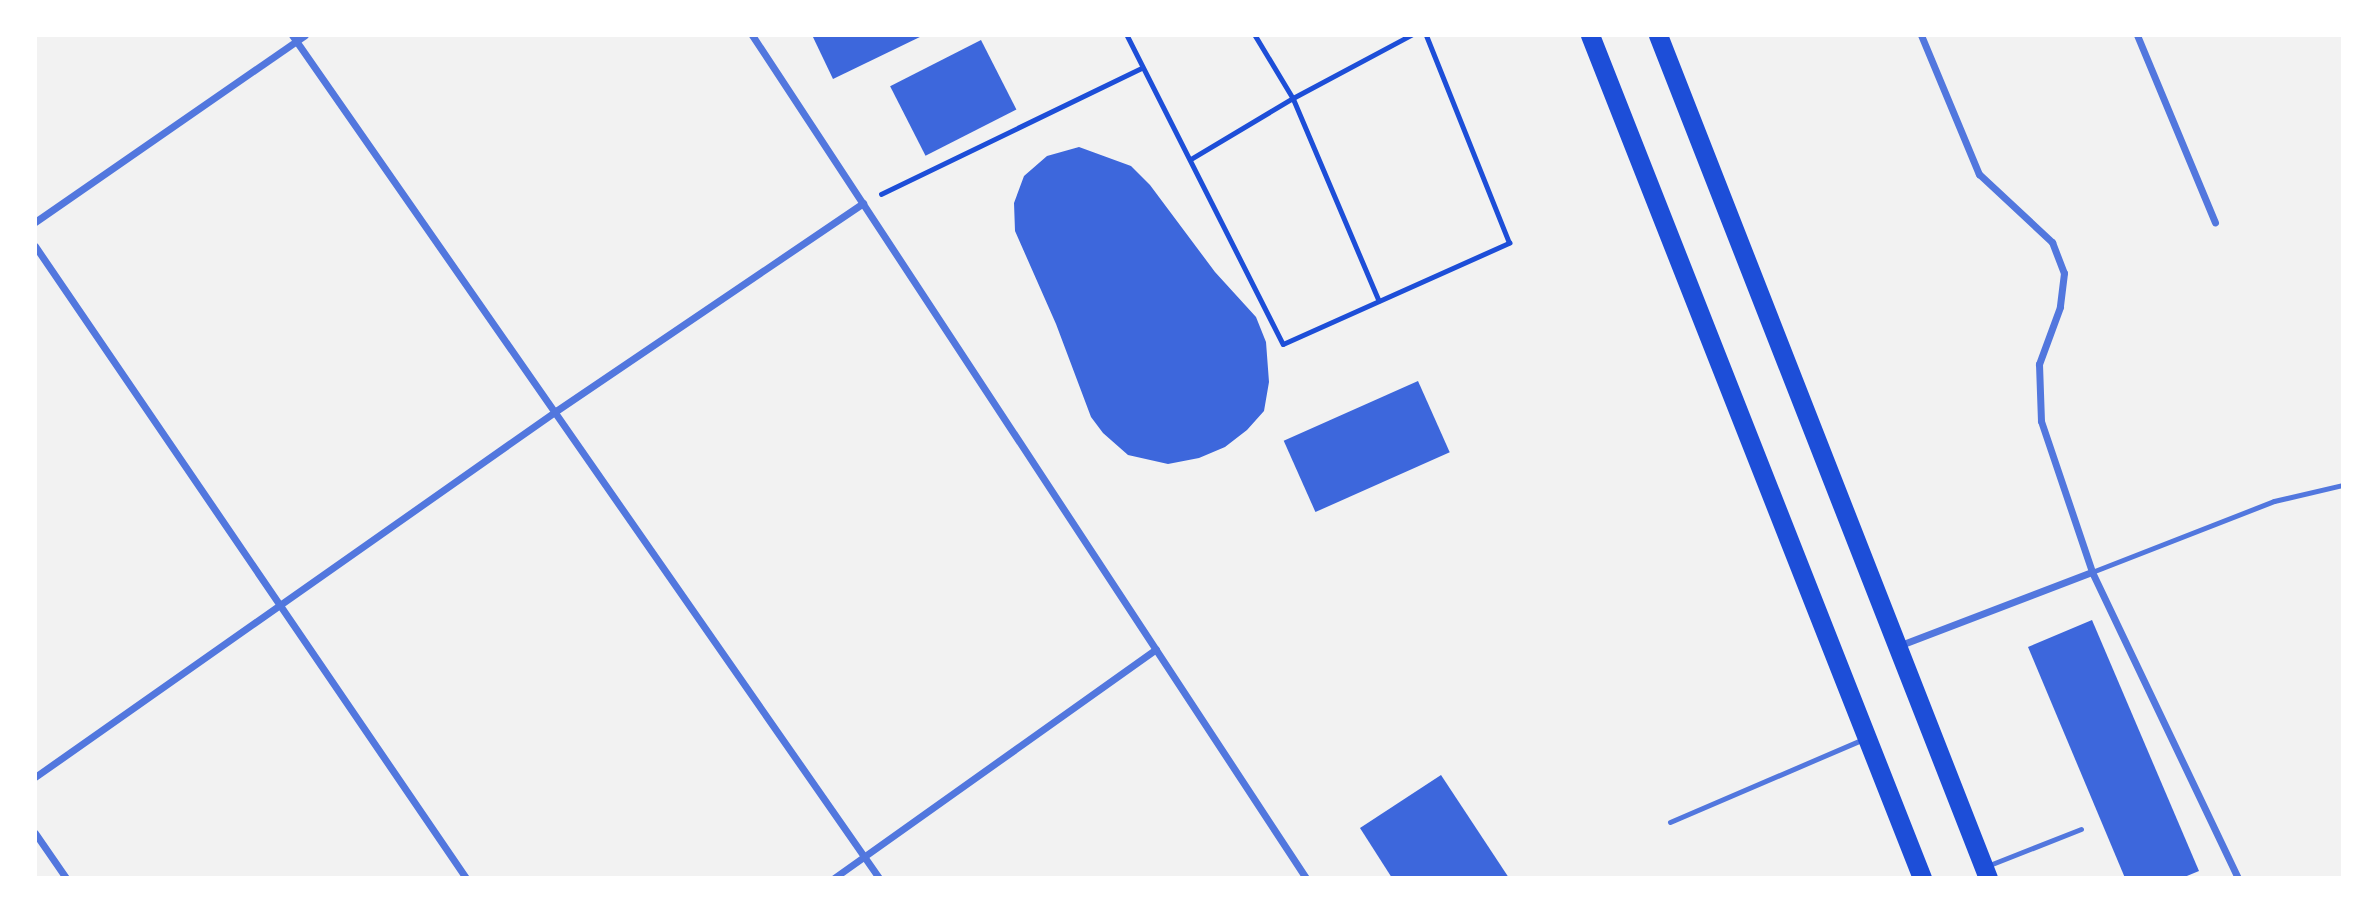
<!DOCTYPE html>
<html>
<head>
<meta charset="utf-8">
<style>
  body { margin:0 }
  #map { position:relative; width:2378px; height:913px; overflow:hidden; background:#f2f2f2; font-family:Lora,serif }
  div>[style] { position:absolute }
  .building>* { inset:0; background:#3d67dc; transform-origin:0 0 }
  .path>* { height:4.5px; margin:-2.25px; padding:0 2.25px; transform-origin:2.25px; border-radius:2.25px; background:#1d4ed8 }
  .service>* { height:5px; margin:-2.5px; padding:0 2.5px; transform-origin:2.5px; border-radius:2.5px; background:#5277de }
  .minor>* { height:7px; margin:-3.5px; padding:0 3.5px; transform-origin:3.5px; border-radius:3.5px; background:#5277de }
  .trunk>* { height:19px; margin:-9.5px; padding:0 9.5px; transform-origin:9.5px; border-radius:9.5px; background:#1d4ed8 }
  span { translate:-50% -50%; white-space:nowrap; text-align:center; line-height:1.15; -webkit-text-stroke:7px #fff; paint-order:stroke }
  .frame { position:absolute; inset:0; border:37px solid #fff; pointer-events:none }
</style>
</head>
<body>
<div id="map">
  <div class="building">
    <i style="clip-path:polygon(812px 35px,924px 35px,833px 79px)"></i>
    <i style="left:981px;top:40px;width:78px;height:102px;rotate:63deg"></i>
    <i style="clip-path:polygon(1079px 147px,1131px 166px,1150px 185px,1215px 272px,1256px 317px,1266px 342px,1269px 382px,1264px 411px,1247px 430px,1225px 447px,1199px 458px,1168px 464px,1128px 455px,1103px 433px,1091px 417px,1056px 324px,1015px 231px,1014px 203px,1024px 176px,1047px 156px)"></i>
    <i style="left:1418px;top:381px;width:78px;height:147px;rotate:66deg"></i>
    <i style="clip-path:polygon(2092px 620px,2199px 871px,2182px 878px,2125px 878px,2028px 647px)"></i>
    <i style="clip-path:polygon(1441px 775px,1509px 878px,1392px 878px,1360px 828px)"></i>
  </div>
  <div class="path">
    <i style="left:1127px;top:35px;width:346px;rotate:63.2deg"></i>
    <i style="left:1283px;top:344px;width:248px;rotate:-24.1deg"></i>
    <i style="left:1509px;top:243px;width:224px;rotate:-111.8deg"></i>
    <i style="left:1255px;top:35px;width:74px;rotate:58.9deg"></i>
    <i style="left:1293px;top:98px;width:220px;rotate:67deg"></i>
    <i style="left:1191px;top:159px;width:119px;rotate:-30.9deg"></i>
    <i style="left:1293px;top:98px;width:134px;rotate:-28.1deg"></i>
    <i style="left:881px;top:194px;width:290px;rotate:-25.8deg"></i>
  </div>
  <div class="service">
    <i style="left:2092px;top:572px;width:195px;rotate:-21.3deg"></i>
    <i style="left:2274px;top:501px;width:71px;rotate:-13.1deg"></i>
    <i style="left:1670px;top:822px;width:211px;rotate:-23.2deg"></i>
    <i style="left:1987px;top:866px;width:101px;rotate:-21.5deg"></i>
  </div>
  <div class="minor">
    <i style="left:292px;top:35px;width:1027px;rotate:55.15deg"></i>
    <i style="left:752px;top:35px;width:1009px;rotate:56.69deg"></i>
    <i style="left:1921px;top:35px;width:151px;rotate:67.4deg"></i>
    <i style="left:1979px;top:174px;width:100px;rotate:43deg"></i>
    <i style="left:2052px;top:242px;width:33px;rotate:69deg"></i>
    <i style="left:2064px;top:273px;width:34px;rotate:97deg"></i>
    <i style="left:2060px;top:307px;width:61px;rotate:110.2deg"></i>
    <i style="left:2039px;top:364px;width:57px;rotate:88deg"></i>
    <i style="left:2041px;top:421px;width:159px;rotate:71.3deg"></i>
    <i style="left:2092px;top:572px;width:339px;rotate:64.5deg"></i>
    <i style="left:2137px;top:35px;width:203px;rotate:67.4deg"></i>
    <i style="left:35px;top:222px;width:328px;rotate:-34.7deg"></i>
    <i style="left:35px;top:246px;width:765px;rotate:55.71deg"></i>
    <i style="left:1898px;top:646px;width:208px;rotate:-20.9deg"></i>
    <i style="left:35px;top:777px;width:637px;rotate:-35.09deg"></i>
    <i style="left:556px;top:411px;width:371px;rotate:-34.1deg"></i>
    <i style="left:35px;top:833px;width:55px;rotate:55.4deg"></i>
    <i style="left:834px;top:878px;width:395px;rotate:-35.4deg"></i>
  </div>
  <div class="trunk">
    <i style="left:1590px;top:35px;width:906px;rotate:68.5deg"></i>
    <i style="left:1658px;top:35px;width:905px;rotate:68.62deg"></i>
  </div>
  <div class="frame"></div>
</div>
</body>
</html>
